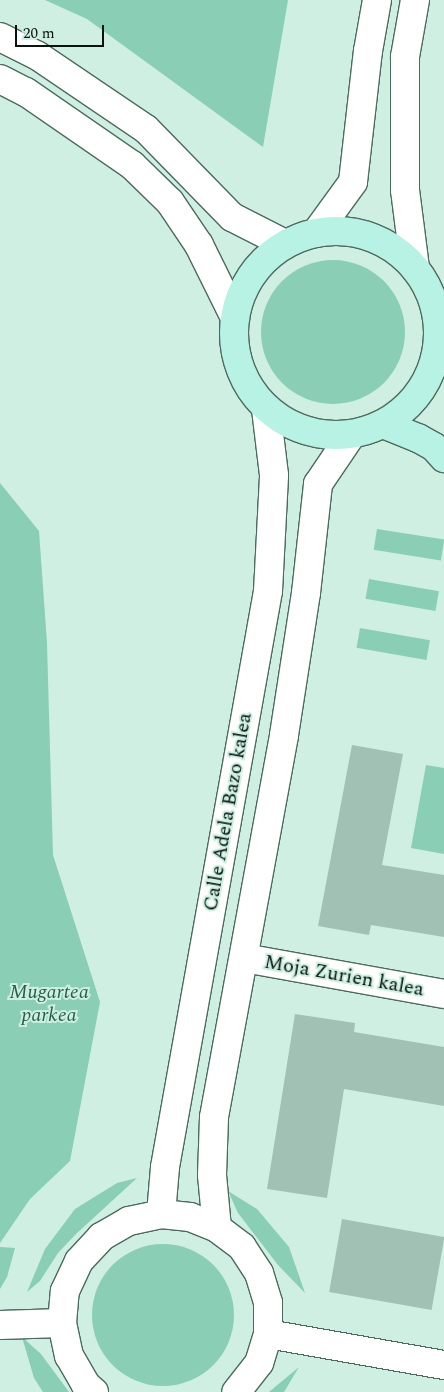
<!DOCTYPE html>
<html>
<head>
<meta charset="utf-8">
<style>
  body { margin:0 }
  #map { position:relative; width:444px; height:1392px; overflow:hidden; background:#ceefe2; font-family:Spectral,serif }
  div>[style] { position:absolute }
  .green>* { inset:0; background:#89ceb5; transform-origin:0 0 }
  .round { border-radius:50% }
  .building>* { inset:0; background:#a1c1b5; transform-origin:0 0 }
  .roads { filter:drop-shadow(1px 0 #4d6a5f) drop-shadow(-1px 0 #4d6a5f) drop-shadow(0 1px #4d6a5f) drop-shadow(0 -1px #4d6a5f) }
  .minor>* { height:28px; margin:-14px; padding:0 14px; transform-origin:14px; border-radius:14px; background:#fff }
  .tertiary>* { height:28px; margin:-14px; padding:0 14px; transform-origin:14px; border-radius:14px; background:#fff }
  .secondary>* { height:28px; margin:-14px; padding:0 14px; transform-origin:14px; border-radius:14px; background:#b8f2e4 }
  .secondary>.ring { margin:-14px; padding:0; box-sizing:content-box; background:none; border:28px solid #b8f2e4; border-radius:50% }
  span { translate:-50% -50%; white-space:nowrap; text-align:center; line-height:1.15; -webkit-text-stroke:4px #ceefe2; paint-order:stroke }
  .street-label { font-size:20px; color:#091410 }
  .park-label { font-size:20px; color:#235f4c; font-style:italic }
  .scale { position:absolute; left:15px; top:25px; width:89px; height:22px; box-sizing:border-box; border:2px solid #091410; border-top:0; padding-left:6px; font-size:15px; line-height:18px; white-space:nowrap; color:#091410; -webkit-text-stroke:4px #ceefe2; paint-order:stroke }
</style>
</head>
<body>
<div id="map">
  <div class="green">
    <i style="clip-path:polygon(45px 0,288px 0,263px 147px,87px 19px)"></i>
    <i class="round" style="left:261px;top:260px;width:144px;height:144px"></i>
    <i style="clip-path:polygon(0 483px,39px 531px,47px 643px,53px 855px,100px 1002px,70px 1161px,30px 1199px,0 1243px)"></i>
    <i style="left:377px;top:529px;width:68px;height:21px;rotate:9deg"></i>
    <i style="left:369px;top:579px;width:71px;height:20px;rotate:10deg"></i>
    <i style="left:360px;top:628px;width:71px;height:20px;rotate:10deg"></i>
    <i style="clip-path:polygon(426px 765px,444px 768px,444px 854px,411px 848px)"></i>
    <i style="clip-path:polygon(137px 1178px,76px 1234px,58px 1253px,40px 1281px,27px 1292px,45px 1249px,75px 1209px,117px 1183px)"></i>
    <i style="clip-path:polygon(228px 1191px,257px 1209px,289px 1247px,305px 1293px,278px 1265px,238px 1213px)"></i>
    <i class="round" style="left:92px;top:1244px;width:142px;height:142px"></i>
    <i style="clip-path:polygon(0 1247px,15px 1248px,7px 1277px,0 1289px)"></i>
    <i style="clip-path:polygon(22px 1337px,41px 1354px,69px 1392px,43px 1392px,34px 1378px)"></i>
    <i style="clip-path:polygon(299px 1367px,284px 1392px,269px 1392px)"></i>
  </div>
  <div class="building">
    <i style="clip-path:polygon(352px 745px,403px 754px,382px 865px,444px 875px,444px 937px,371px 925px,369px 935px,318px 926px)"></i>
    <i style="clip-path:polygon(295px 1014px,355px 1023px,354px 1032px,444px 1047px,444px 1106px,344px 1089px,327px 1198px,267px 1189px)"></i>
    <i style="left:342px;top:1219px;width:104px;height:74px;rotate:10deg"></i>
  </div>
  <div class="roads">
    <div class="minor">
      <i style="left:244px;top:958px;width:203px;rotate:10.2deg"></i>
      <i style="left:268px;top:1334px;width:179px;rotate:10deg"></i>
    </div>
    <div class="tertiary">
      <i style="left:415px;top:0;width:58px;rotate:100deg"></i>
      <i style="left:405px;top:57px;width:133px;rotate:90deg"></i>
      <i style="left:405px;top:190px;width:79px;rotate:82.7deg"></i>
      <i style="left:0;top:37px;width:42px;rotate:26.6deg"></i>
      <i style="left:38px;top:56px;width:130px;rotate:34.1deg"></i>
      <i style="left:146px;top:129px;width:123px;rotate:45.7deg"></i>
      <i style="left:232px;top:217px;width:59px;rotate:27deg"></i>
      <i style="left:0;top:79px;width:29px;rotate:27deg"></i>
      <i style="left:26px;top:92px;width:129px;rotate:34.6deg"></i>
      <i style="left:132px;top:165px;width:53px;rotate:44.2deg"></i>
      <i style="left:170px;top:202px;width:52px;rotate:56deg"></i>
      <i style="left:199px;top:245px;width:81px;rotate:63.7deg"></i>
      <i style="left:316px;top:233px;width:63px;rotate:-54deg"></i>
      <i style="left:353px;top:182px;width:132px;rotate:-83.5deg"></i>
      <i style="left:368px;top:51px;width:52px;rotate:-80deg"></i>
      <i style="left:161px;top:1214px;width:47px;rotate:-85.1deg"></i>
      <i style="left:165px;top:1167px;width:585px;rotate:-79.86deg"></i>
      <i style="left:268px;top:591px;width:116px;rotate:-87deg"></i>
      <i style="left:274px;top:475px;width:66px;rotate:-96.9deg"></i>
      <i style="left:217px;top:1228px;width:53px;rotate:-95.4deg"></i>
      <i style="left:212px;top:1175px;width:58px;rotate:-88deg"></i>
      <i style="left:214px;top:1117px;width:388px;rotate:-79.6deg"></i>
      <i style="left:284px;top:735px;width:144px;rotate:-81.2deg"></i>
      <i style="left:306px;top:593px;width:110px;rotate:-83.7deg"></i>
      <i style="left:318px;top:484px;width:59px;rotate:-56deg"></i>
      <i style="left:0;top:1325px;width:62px;rotate:-1.8deg"></i>
      <i style="left:94px;top:1392px;width:11px;rotate:-139deg"></i>
      <i style="left:86px;top:1385px;width:34px;rotate:-120deg"></i>
      <i style="left:69px;top:1356px;width:34px;rotate:-102deg"></i>
      <i style="left:62px;top:1323px;width:32px;rotate:-85deg"></i>
      <i style="left:65px;top:1291px;width:33px;rotate:-65deg"></i>
      <i style="left:79px;top:1261px;width:33px;rotate:-47deg"></i>
      <i style="left:101px;top:1237px;width:32px;rotate:-30deg"></i>
      <i style="left:129px;top:1221px;width:33px;rotate:-12deg"></i>
      <i style="left:161px;top:1214px;width:29px;rotate:6deg"></i>
      <i style="left:190px;top:1217px;width:29px;rotate:22deg"></i>
      <i style="left:217px;top:1228px;width:31px;rotate:37deg"></i>
      <i style="left:242px;top:1247px;width:31px;rotate:57deg"></i>
      <i style="left:259px;top:1273px;width:31px;rotate:73deg"></i>
      <i style="left:268px;top:1303px;width:31px;rotate:90deg"></i>
      <i style="left:268px;top:1334px;width:30px;rotate:107deg"></i>
      <i style="left:259px;top:1363px;width:37px;rotate:128deg"></i>
    </div>
    <div class="secondary">
      <i class="ring" style="left:234px;top:231px;width:176px;height:176px"></i>
      <i style="left:383px;top:424px;width:38px;rotate:22deg"></i>
      <i style="left:418px;top:438px;width:18px;rotate:29deg"></i>
      <i style="left:434px;top:447px;width:15px;rotate:48deg"></i>
    </div>
  </div>
  <div class="street-label">
    <span style="left:228px;top:812px;rotate:-80deg">Calle Adela Bazo kalea</span>
    <span style="left:344px;top:976px;rotate:10deg">Moja Zurien kalea</span>
  </div>
  <div class="park-label">
    <span style="left:49px;top:1004px">Mugartea<br>parkea</span>
  </div>
  <div class="scale">20 m</div>
</div>
</body>
</html>
